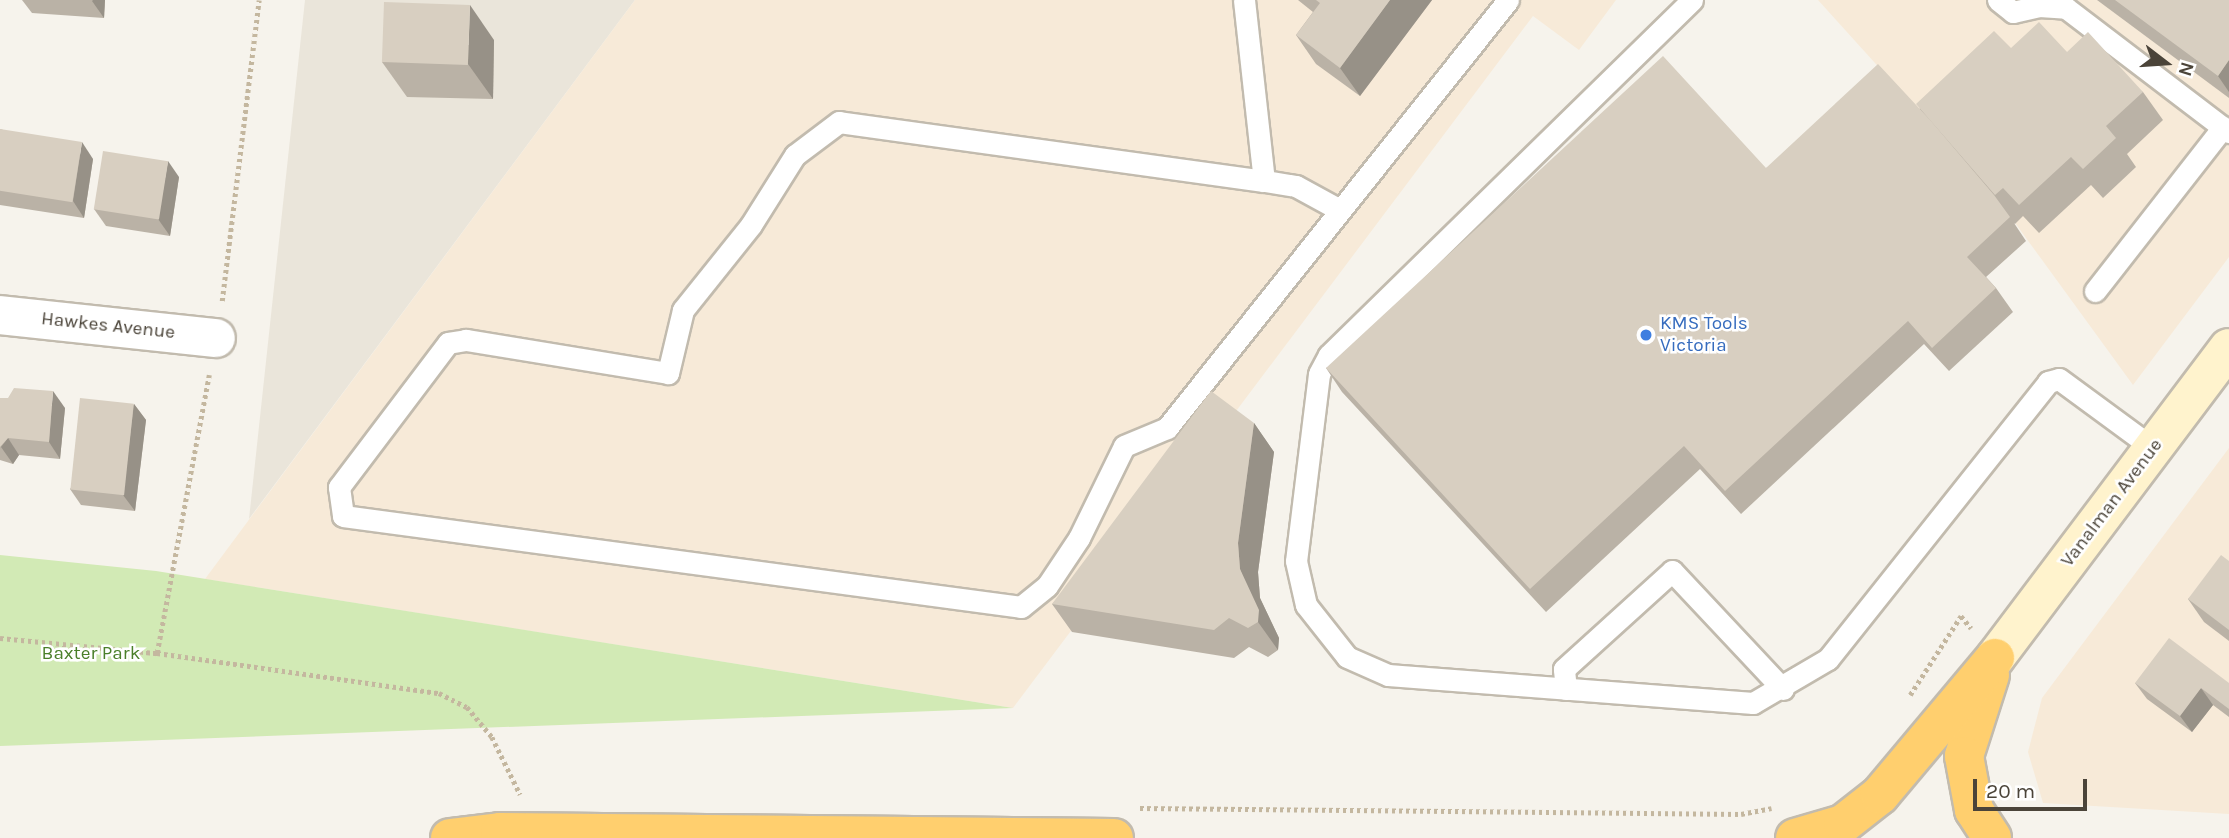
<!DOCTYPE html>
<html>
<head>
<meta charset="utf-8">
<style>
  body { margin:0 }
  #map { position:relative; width:2229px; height:838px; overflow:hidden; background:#f6f3ec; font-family:Karla,sans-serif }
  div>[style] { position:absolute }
  .residential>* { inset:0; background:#eae5da }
  .commercial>* { inset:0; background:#f7ead8 }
  .green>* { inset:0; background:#d2eab5 }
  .path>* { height:4.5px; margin-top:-2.25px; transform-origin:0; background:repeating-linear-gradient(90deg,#c4b79f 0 3.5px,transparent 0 7px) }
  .roads { filter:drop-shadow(2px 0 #c2bbae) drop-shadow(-2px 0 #c2bbae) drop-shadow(0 2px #c2bbae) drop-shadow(0 -2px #c2bbae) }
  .service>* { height:21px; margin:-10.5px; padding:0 10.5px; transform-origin:10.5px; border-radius:10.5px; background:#fff }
  .minor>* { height:38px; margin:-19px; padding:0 19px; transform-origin:19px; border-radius:19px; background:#fff }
  .secondary>* { height:38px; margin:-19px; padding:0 19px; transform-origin:19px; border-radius:19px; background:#fff3cd }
  .motorway>* { height:38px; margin:-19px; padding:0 19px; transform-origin:19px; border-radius:19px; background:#ffcf6e }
  .wall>* { inset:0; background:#bab2a6 }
  .shaded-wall>* { inset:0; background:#979187 }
  .building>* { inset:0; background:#d8cfc1; transform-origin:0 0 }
  .dots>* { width:19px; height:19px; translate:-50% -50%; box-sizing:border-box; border:4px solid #fff; border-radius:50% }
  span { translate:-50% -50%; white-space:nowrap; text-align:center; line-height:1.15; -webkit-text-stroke:5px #fff; paint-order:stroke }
  .shop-label { font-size:19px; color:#366cbe }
  .left { translate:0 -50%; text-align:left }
  .street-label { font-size:19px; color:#4b4439 }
  .park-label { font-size:19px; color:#4a7f2a }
  .north { position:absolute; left:2131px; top:28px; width:70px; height:70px; -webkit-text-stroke:5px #fff; paint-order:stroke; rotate:107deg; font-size:19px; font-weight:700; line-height:28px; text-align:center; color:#4b4439 }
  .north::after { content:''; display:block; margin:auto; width:24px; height:32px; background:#4b4439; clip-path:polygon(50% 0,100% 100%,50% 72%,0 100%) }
  .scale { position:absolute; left:1973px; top:779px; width:114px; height:32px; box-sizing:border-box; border:4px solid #4b4439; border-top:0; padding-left:9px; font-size:21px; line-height:24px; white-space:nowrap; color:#4b4439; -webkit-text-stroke:5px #fff; paint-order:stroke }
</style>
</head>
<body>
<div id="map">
  <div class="residential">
    <i style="clip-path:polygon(305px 0,635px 0,249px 519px)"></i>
  </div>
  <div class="commercial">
    <i style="clip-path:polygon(635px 0,1616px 0,1579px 50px,1533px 16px,1013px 708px,205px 579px)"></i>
    <i style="clip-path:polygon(1818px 0,2229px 0,2229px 257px,2133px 385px,1997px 198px)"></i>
    <i style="clip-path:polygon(2229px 448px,2229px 814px,2043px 803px,2028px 752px,2042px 698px)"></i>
  </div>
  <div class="green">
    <i style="clip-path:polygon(0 555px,156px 571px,1013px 708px,0 746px)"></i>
  </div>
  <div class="path">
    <i style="left:222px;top:301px;width:303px;rotate:-83deg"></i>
    <i style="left:0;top:638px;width:158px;rotate:5.5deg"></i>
    <i style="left:157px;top:653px;width:285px;rotate:8.1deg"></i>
    <i style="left:439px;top:693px;width:31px;rotate:27deg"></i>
    <i style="left:467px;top:707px;width:39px;rotate:50deg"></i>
    <i style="left:492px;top:737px;width:64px;rotate:63.8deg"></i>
    <i style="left:157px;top:653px;width:283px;rotate:-79.4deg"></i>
    <i style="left:1910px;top:695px;width:94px;rotate:-57.2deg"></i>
    <i style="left:1961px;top:616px;width:16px;rotate:50deg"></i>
    <i style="left:1140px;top:808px;width:601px;rotate:0.57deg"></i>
    <i style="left:1741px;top:814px;width:31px;rotate:-11deg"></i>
  </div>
  <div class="roads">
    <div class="service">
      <i style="left:1244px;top:0;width:182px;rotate:83.7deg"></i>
      <i style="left:1692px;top:0;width:508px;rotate:135.64deg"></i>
      <i style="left:1329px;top:355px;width:21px;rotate:118deg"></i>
      <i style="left:1319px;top:374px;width:188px;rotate:97deg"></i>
      <i style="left:1296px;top:561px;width:45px;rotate:77.2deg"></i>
      <i style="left:1306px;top:605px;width:66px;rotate:51.7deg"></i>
      <i style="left:1347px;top:657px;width:45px;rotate:23.7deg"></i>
      <i style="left:1388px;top:675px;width:366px;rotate:4.4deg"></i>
      <i style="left:1753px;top:703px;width:87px;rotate:-30.4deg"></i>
      <i style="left:1828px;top:659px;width:354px;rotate:-51.5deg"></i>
      <i style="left:2048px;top:382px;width:11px;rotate:-15deg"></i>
      <i style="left:2059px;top:379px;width:117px;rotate:36.3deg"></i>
      <i style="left:1998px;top:0;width:19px;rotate:39deg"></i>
      <i style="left:2013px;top:12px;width:27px;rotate:-13deg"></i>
      <i style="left:2039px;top:6px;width:27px;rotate:4deg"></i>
      <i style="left:2066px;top:8px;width:205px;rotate:37.3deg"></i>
      <i style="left:1338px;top:209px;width:48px;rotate:-151.3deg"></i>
      <i style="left:1296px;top:186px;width:32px;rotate:-171deg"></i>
      <i style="left:1264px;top:181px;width:429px;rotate:-172.1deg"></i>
      <i style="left:839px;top:122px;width:55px;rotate:143.1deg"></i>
      <i style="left:795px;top:155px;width:83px;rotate:122.2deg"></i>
      <i style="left:751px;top:225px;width:109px;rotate:128.7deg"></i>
      <i style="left:683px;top:310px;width:65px;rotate:103.4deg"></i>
      <i style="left:668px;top:373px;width:205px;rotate:-170.7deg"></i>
      <i style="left:466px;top:340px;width:18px;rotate:171deg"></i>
      <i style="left:448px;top:343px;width:181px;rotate:127.1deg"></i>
      <i style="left:339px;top:487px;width:29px;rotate:82deg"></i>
      <i style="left:343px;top:516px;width:684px;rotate:7.64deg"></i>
      <i style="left:1021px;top:607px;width:33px;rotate:-39deg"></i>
      <i style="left:1047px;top:586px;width:58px;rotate:-56.3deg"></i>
      <i style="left:1079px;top:538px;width:102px;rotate:-63.9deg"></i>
      <i style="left:1124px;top:446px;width:47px;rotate:-22.7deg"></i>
      <i style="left:1167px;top:428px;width:547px;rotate:-51.45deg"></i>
      <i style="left:2095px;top:291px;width:208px;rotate:-52deg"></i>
      <i style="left:1566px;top:689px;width:20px;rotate:-96deg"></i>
      <i style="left:1564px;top:669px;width:146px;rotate:-42.2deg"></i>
      <i style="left:1672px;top:571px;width:162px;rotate:46.8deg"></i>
    </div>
    <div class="minor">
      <i style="left:0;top:315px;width:217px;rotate:6.1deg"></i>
    </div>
    <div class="secondary">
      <i style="left:1995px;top:658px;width:388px;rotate:-53deg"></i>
    </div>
    <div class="motorway">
      <i style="left:1990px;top:675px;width:85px;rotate:107.8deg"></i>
      <i style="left:1964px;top:756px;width:55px;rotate:79.5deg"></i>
      <i style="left:1974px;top:810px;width:33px;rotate:57deg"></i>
      <i style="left:450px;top:838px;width:50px;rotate:-6.8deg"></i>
      <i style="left:500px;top:832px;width:614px;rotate:0.56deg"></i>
      <i style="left:1795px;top:838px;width:50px;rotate:-16.3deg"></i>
      <i style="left:1843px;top:824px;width:47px;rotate:-38.1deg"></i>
      <i style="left:1880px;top:795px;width:179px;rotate:-50deg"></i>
    </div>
  </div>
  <div class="wall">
    <i style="clip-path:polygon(22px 0,105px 0,104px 18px,32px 13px)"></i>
    <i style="clip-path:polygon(1298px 0,1432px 0,1360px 96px,1316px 64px,1296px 35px,1313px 12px)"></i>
    <i style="clip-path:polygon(2097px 0,2229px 0,2229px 98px)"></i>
    <i style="clip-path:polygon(494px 40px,493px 99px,407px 97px,382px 62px)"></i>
    <i style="clip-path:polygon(2011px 48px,2067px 52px,2143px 92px,2163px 120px,2127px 154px,2136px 167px,2103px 198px,2091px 185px,2039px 233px,2023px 216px,2015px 224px,2014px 223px,2026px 241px,1986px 277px,1996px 288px,2013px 312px,1949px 371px,1924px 344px,1741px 514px,1700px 469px,1546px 612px,1342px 392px,1326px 368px,1766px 168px,1919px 109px)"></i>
    <i style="clip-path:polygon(0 129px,93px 159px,84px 218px,0 205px)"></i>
    <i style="clip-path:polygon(179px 177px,170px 236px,106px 226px,94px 209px)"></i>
    <i style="clip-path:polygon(0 398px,65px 408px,60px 459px,19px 455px,13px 464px,0 460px)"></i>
    <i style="clip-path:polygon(134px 404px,146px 420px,135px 511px,81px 505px,70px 489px)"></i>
    <i style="clip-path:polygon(1254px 423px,1274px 452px,1258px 572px,1260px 598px,1279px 638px,1278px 650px,1268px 657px,1249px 647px,1234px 658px,1072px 632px,1052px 604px)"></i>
    <i style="clip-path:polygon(2229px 561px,2229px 641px,2204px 622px,2188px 599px)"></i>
    <i style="clip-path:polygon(2135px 683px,2229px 683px,2229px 717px,2213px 705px,2192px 732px,2147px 699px)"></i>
  </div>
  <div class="shaded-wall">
    <i style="clip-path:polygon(93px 0,105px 0,104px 18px,92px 1px)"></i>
    <i style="clip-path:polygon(1390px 0,1432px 0,1360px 96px,1340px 68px)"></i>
    <i style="clip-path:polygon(470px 5px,494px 40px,493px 99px,468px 64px)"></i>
    <i style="clip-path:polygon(2229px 60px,2229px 92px,2218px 76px)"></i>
    <i style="clip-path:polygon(82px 142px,93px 159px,84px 218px,73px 201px)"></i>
    <i style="clip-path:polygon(168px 161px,179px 177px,170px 236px,158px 219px)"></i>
    <i style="clip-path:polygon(53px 391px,65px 408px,60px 459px,49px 442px)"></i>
    <i style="clip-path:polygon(134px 404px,146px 420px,135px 511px,123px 495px)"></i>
    <i style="clip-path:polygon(1254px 423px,1274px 452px,1258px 572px,1260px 598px,1279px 638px,1278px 650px,1258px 622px,1240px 569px,1238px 543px)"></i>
    <i style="clip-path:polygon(8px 438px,19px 455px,13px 464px,1px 447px)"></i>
    <i style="clip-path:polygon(2201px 688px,2213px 705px,2192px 732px,2180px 716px)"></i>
  </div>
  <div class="building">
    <i style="clip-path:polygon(1316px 0,1390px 0,1340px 68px,1296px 35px,1320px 3px)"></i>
    <i style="clip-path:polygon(2115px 0,2229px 0,2229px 60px,2218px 76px)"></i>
    <i style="left:384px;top:2px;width:86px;height:60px;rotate:2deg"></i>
    <i style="clip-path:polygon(2039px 22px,2067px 52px,2088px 32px,2143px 92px,2106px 126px,2116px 138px,2083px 169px,2071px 157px,2019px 205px,2003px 188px,1995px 195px,1916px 104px,1994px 31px,2011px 48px)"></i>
    <i style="clip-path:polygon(1663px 56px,1766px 168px,1878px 64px,1931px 121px,1994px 195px,2010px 217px,1967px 257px,1996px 288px,1932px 348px,1908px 321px,1725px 491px,1684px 446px,1530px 589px,1326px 368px)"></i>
    <i style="left:0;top:129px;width:83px;height:61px;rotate:9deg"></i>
    <i style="left:103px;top:151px;width:66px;height:59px;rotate:9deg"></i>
    <i style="clip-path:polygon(14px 388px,53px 391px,49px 442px,8px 438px,0 447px,0 398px,8px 398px)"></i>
    <i style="clip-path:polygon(1211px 391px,1254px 423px,1238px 543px,1240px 569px,1259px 610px,1258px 622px,1248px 628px,1229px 618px,1214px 630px,1052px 604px)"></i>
    <i style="left:80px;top:398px;width:54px;height:92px;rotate:6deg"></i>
    <i style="clip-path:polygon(2221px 555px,2229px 561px,2229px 630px,2188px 599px)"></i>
    <i style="clip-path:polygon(2169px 638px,2229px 683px,2229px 709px,2201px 688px,2180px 716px,2135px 683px)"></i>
  </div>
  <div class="dots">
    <i style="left:1646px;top:335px;background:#3f7fe0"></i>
  </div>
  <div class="shop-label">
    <span class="left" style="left:1660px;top:335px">KMS Tools<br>Victoria</span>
  </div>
  <div class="street-label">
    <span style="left:108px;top:326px;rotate:6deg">Hawkes Avenue</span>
    <span style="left:2112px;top:503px;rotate:-53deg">Vanalman Avenue</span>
  </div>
  <div class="park-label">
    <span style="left:91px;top:654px">Baxter Park</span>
  </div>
  <div class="north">N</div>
  <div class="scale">20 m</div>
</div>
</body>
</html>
